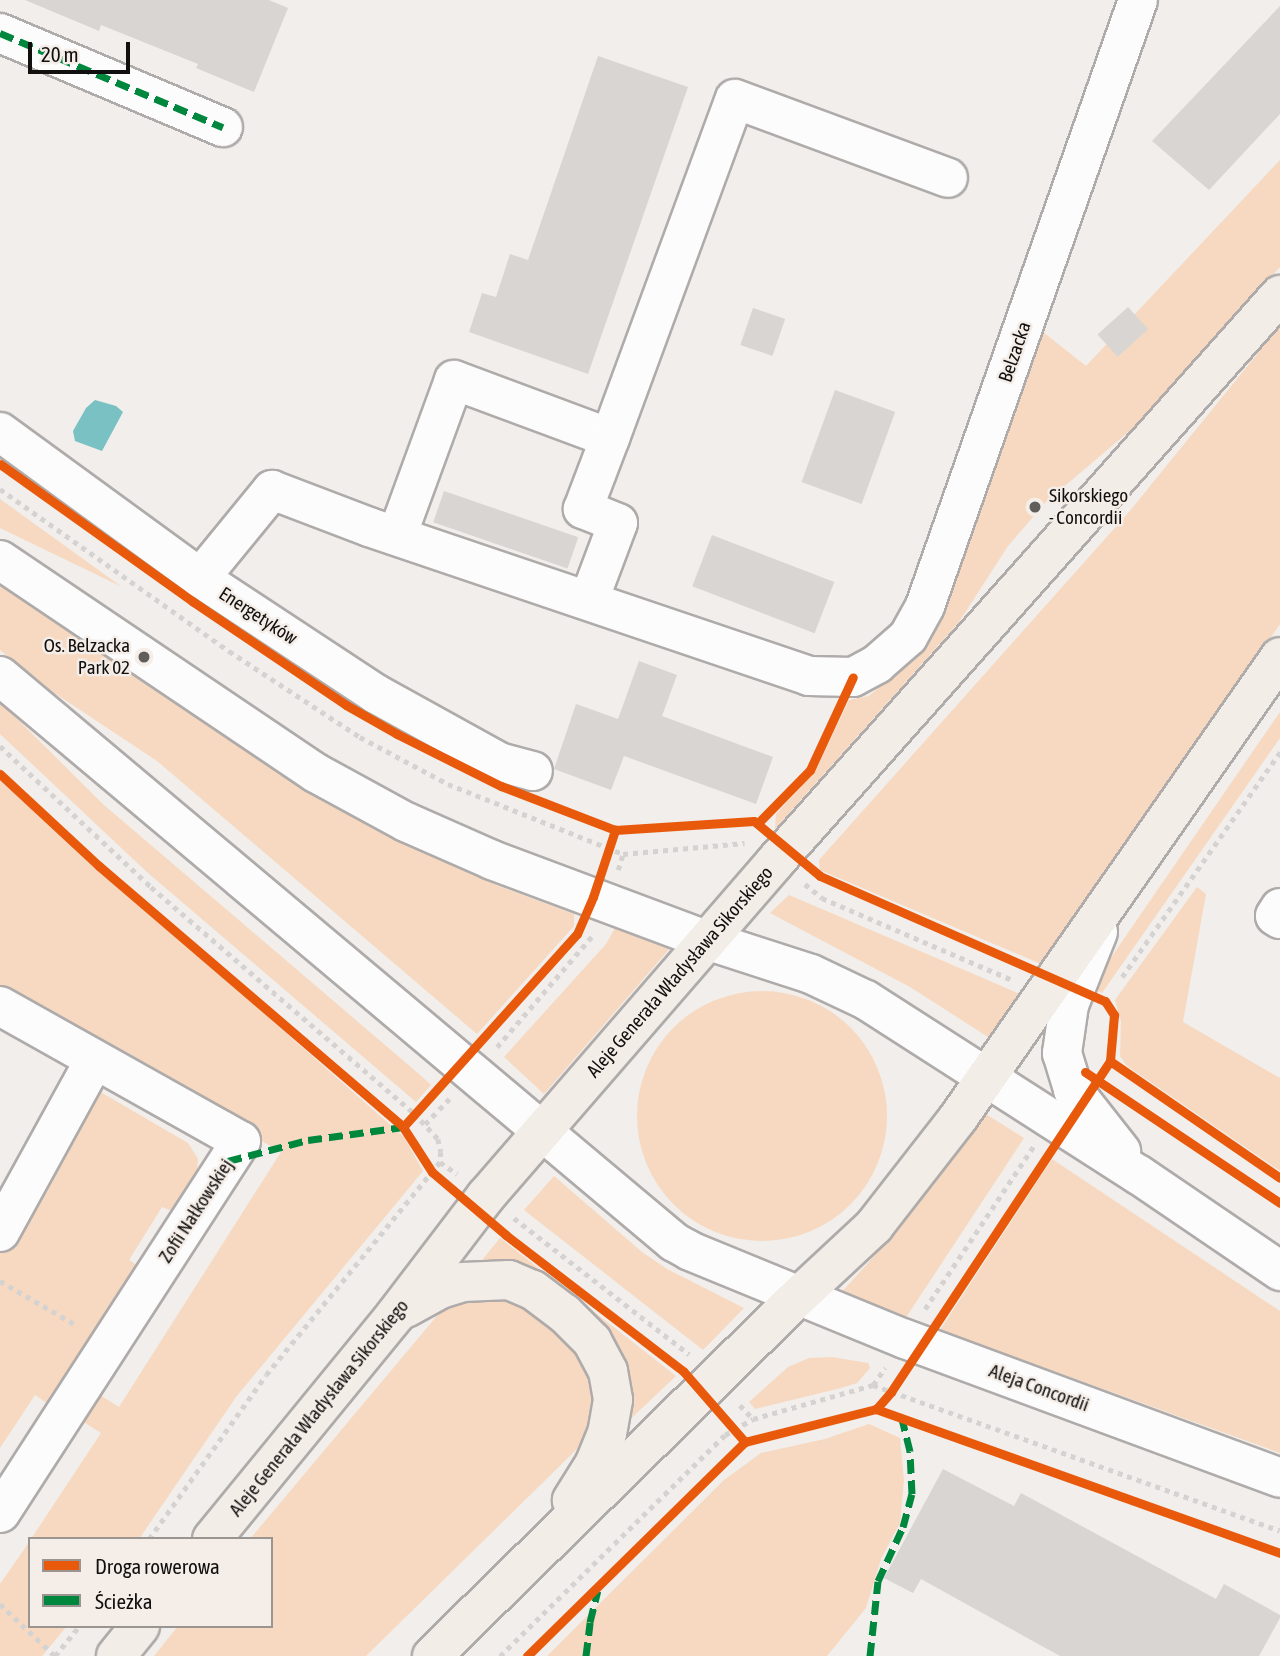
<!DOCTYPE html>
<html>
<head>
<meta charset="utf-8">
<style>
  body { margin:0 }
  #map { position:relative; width:1280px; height:1656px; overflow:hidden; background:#f1eeeb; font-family:"Asap Condensed",sans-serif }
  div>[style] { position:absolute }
  .green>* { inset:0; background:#f6d9c0 }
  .round { border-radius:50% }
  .water>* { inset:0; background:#79c1c2 }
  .building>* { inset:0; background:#d8d5d3; transform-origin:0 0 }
  .path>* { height:4.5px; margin-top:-2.25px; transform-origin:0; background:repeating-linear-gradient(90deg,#d4d3d2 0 5px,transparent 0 10px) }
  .roads { filter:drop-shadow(2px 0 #aeabaa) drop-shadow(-2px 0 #aeabaa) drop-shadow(0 2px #aeabaa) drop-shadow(0 -2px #aeabaa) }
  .minor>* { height:38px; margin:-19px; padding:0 19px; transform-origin:19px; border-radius:19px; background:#fdfcfc }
  .major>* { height:38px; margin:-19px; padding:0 19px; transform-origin:19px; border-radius:19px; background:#f3ede8 }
  .quiet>* { height:7px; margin-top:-3.5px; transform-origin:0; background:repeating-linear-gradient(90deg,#00873e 0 14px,transparent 0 21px) }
  .cycleway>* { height:9px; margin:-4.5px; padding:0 4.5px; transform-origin:4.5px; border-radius:4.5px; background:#e8590c }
  .dots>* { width:19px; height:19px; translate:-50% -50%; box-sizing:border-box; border:4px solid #f4ede8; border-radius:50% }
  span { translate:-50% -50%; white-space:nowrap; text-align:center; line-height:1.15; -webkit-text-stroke:5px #f4ede8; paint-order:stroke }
  .street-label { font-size:19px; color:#12100e }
  .poi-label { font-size:19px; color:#12100e }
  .left { translate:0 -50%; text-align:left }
  .right { translate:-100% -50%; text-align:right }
  .legend { position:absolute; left:28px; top:1537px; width:245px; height:91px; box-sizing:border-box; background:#f4ede8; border:2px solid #9a9591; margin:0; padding:9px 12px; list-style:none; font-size:21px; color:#12100e }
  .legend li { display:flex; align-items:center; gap:14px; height:35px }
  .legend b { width:35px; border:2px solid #9a9591 }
  .scale { position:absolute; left:28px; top:42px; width:102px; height:32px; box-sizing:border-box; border:4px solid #12100e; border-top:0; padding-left:9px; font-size:21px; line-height:24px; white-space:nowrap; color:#12100e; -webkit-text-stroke:5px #f4ede8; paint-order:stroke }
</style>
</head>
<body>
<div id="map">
  <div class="green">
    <i style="clip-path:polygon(1280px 160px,1280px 267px,1133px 428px,1046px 502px,1008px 546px,959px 622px,775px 829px,776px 814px,816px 770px,849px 700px,869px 696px,901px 669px,919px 650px,943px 612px,1043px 332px,1086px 366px)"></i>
    <i style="clip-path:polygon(1280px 326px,1280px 624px,1041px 964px,820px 870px,819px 860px,1129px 512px)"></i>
    <i style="clip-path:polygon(0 499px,122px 587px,0 528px)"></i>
    <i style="clip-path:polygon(0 576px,214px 729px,348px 813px,496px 885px,574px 914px,574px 926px,477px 1034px,157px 761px,53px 692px,0 650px)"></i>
    <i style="clip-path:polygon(0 702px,104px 805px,419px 1074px,431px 1085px,416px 1102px,148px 873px,0 734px)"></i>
    <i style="clip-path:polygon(1280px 712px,1280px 738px,1102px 993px,1090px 988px)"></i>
    <i style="clip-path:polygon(0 781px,404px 1137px,423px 1171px,236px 1397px,139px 1539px,31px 1539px,101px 1433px,82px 1421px,100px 1395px,119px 1407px,281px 1152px,0 993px)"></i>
    <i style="clip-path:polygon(1197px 887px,1206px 894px,1183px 1022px,1280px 1078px,1280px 1171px,1127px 1066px,1120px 1056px,1121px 1021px,1115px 1000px)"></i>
    <i style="clip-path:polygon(789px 895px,983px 978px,1020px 994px,988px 1037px,910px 987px,770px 913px)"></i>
    <i style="clip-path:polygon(615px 928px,671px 947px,544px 1094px,504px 1057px,606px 944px)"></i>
    <i class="round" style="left:637px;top:991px;width:250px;height:250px"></i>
    <i style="clip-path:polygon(97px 1090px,188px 1143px,198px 1159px,196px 1181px,180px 1214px,162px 1207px,129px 1260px,144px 1270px,54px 1408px,35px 1395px,0 1448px,0 1247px)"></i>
    <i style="clip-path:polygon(984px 1113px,1024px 1138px,905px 1319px,840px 1294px,896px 1232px)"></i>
    <i style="clip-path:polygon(1052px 1159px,1280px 1311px,1280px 1453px,940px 1330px)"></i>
    <i style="clip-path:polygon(554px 1176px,642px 1252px,667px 1269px,744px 1308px,703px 1350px,524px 1210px)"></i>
    <i style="clip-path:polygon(500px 1238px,676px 1376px,622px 1427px,626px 1379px,478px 1265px)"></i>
    <i style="clip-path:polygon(513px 1295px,584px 1353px,597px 1402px,585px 1440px,578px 1448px,366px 1656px,154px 1656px,178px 1626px,271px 1626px,271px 1539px,250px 1539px,441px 1311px,453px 1302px)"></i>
    <i style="clip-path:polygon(832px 1357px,868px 1363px,870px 1368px,857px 1383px,841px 1388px,755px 1409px,749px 1402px,788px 1367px,809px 1358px)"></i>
    <i style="clip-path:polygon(869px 1424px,900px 1438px,904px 1481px,900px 1523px,881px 1559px,866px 1608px,827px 1656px,547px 1656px,724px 1480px,761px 1453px,825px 1439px)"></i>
    <i style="clip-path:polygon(30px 1541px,30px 1626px,67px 1626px,42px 1656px,0 1656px,0 1584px)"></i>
  </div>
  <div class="water">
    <i style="clip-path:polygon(95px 400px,116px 406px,123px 412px,102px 451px,75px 441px,73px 431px,86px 408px)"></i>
  </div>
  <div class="building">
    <i style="clip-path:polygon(25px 0,269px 0,288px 8px,254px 92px,196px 68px,198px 64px,101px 25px,99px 31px)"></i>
    <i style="clip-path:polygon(1280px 6px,1280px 114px,1209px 190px,1152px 141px)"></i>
    <i style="clip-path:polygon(598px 56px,688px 87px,588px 374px,469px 332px,482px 293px,496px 297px,510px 254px,528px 260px)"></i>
    <i style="left:1128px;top:307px;width:30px;height:41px;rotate:48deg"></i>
    <i style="left:753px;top:308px;width:34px;height:39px;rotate:19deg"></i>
    <i style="left:835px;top:390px;width:64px;height:98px;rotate:20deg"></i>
    <i style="left:444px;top:491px;width:142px;height:33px;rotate:19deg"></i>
    <i style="left:712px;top:535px;width:131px;height:55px;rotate:21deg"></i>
    <i style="clip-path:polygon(639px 661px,677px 675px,662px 716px,773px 757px,756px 804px,624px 756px,611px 790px,554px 769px,576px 704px,618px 719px)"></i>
    <i style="clip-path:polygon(943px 1469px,1014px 1506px,1021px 1493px,1216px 1599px,1224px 1584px,1280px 1615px,1280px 1618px,1259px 1656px,1060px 1656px,921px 1579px,913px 1593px,884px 1578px)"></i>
  </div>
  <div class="path">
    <i style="left:0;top:489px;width:281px;rotate:35.3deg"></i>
    <i style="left:229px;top:651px;width:157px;rotate:33.3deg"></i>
    <i style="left:360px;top:737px;width:100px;rotate:28.1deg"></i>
    <i style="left:448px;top:784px;width:188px;rotate:21.8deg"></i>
    <i style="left:0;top:746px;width:207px;rotate:43deg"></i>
    <i style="left:151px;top:887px;width:347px;rotate:40.7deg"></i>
    <i style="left:414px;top:1113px;width:35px;rotate:47deg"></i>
    <i style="left:438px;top:1139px;width:13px;rotate:77deg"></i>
    <i style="left:441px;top:1152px;width:10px;rotate:96deg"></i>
    <i style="left:440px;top:1162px;width:21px;rotate:35deg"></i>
    <i style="left:618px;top:870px;width:17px;rotate:-73deg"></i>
    <i style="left:623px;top:854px;width:122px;rotate:-5.2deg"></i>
    <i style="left:805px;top:884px;width:22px;rotate:39deg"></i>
    <i style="left:822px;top:898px;width:207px;rotate:23.3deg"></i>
    <i style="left:1122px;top:977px;width:275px;rotate:-54.9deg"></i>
    <i style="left:497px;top:1047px;width:146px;rotate:-49.4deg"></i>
    <i style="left:1135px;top:1106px;width:174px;rotate:33.8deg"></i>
    <i style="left:425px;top:1124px;width:35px;rotate:-46deg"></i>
    <i style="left:514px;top:1218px;width:222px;rotate:37.9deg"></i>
    <i style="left:0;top:1281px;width:90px;rotate:30deg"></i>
    <i style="left:925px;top:1309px;width:195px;rotate:-56.3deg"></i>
    <i style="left:873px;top:1385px;width:432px;rotate:19.7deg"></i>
    <i style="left:740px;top:1405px;width:19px;rotate:47deg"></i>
    <i style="left:149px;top:1539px;width:201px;rotate:-54.5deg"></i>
    <i style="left:266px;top:1375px;width:275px;rotate:-50.8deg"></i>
    <i style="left:0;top:1604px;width:76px;rotate:43.4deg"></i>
    <i style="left:55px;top:1656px;width:38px;rotate:-51deg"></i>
    <i style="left:500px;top:1656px;width:315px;rotate:-44.5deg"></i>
    <i style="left:725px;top:1435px;width:32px;rotate:-30deg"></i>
    <i style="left:753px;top:1419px;width:125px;rotate:-15.8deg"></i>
    <i style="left:873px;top:1385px;width:21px;rotate:-55deg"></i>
  </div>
  <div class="roads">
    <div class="minor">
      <i style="left:0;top:33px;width:242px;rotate:22.9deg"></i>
      <i style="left:0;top:432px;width:248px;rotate:36.1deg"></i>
      <i style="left:200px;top:578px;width:211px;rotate:33.4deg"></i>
      <i style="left:376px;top:694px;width:141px;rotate:28.9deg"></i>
      <i style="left:499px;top:762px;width:35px;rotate:15deg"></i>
      <i style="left:397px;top:536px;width:166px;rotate:-69.9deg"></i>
      <i style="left:454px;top:380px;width:166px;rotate:20.4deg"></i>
      <i style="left:610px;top:438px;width:361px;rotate:-69.8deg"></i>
      <i style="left:735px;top:99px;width:227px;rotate:20.3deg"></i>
      <i style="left:0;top:560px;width:381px;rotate:34deg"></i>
      <i style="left:316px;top:773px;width:102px;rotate:28.6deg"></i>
      <i style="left:406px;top:822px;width:94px;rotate:23.8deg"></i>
      <i style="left:492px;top:860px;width:228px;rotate:20.5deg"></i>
      <i style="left:706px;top:940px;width:110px;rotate:17.9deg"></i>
      <i style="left:811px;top:974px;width:61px;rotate:25.3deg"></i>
      <i style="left:866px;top:1000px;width:324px;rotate:32.7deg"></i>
      <i style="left:1139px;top:1175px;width:171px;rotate:34.2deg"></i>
      <i style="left:200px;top:578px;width:114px;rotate:-50.7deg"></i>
      <i style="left:272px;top:490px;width:104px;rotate:20.9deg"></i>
      <i style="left:369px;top:527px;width:465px;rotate:18.7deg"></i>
      <i style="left:809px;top:676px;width:44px;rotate:1.3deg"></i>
      <i style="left:853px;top:677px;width:27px;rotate:-28deg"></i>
      <i style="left:877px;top:664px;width:41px;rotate:-41.1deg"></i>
      <i style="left:908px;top:637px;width:35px;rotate:-61deg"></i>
      <i style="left:925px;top:606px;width:642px;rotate:-70.63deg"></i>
      <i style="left:589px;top:600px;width:82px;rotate:-69.4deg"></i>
      <i style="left:618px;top:523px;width:38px;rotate:-158deg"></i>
      <i style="left:583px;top:509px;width:76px;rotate:-69.2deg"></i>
      <i style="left:0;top:676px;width:880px;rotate:40.02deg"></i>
      <i style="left:674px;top:1242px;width:18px;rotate:29deg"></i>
      <i style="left:690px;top:1251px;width:232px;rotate:22.3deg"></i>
      <i style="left:905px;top:1339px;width:400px;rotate:20.3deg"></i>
      <i style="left:1280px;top:908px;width:9px;rotate:122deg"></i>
      <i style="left:1275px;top:916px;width:6px;rotate:31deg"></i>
      <i style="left:1098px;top:932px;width:79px;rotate:111.7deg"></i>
      <i style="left:1069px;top:1005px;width:49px;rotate:98.3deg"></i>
      <i style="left:1062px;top:1053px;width:39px;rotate:73deg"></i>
      <i style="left:1073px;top:1090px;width:78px;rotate:51.8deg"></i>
      <i style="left:0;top:1006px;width:276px;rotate:29.3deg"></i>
      <i style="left:241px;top:1141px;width:443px;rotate:122.9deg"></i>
      <i style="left:0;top:1232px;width:195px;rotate:-61.2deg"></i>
    </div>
    <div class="major">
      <i style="left:406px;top:1308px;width:39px;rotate:-29deg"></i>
      <i style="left:440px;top:1289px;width:24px;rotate:-17deg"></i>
      <i style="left:463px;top:1282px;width:46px;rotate:-2.5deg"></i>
      <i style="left:509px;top:1280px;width:26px;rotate:23deg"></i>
      <i style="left:533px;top:1290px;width:39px;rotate:37deg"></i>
      <i style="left:564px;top:1313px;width:40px;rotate:45deg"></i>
      <i style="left:592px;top:1341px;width:34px;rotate:62deg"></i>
      <i style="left:608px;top:1371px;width:29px;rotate:80deg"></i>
      <i style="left:613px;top:1400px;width:34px;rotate:100deg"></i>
      <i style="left:607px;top:1433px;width:32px;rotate:112deg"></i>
      <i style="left:595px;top:1463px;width:44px;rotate:121.9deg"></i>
      <i style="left:212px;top:1539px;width:291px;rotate:-50.7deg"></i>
      <i style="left:396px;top:1314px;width:148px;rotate:-52.7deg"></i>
      <i style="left:486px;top:1196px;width:443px;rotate:-49.1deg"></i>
      <i style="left:776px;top:861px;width:758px;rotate:-48.32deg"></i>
      <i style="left:116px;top:1656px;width:38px;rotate:-51deg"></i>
      <i style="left:432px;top:1656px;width:514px;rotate:-44.45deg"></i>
      <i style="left:799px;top:1296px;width:103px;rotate:-43deg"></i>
      <i style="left:874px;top:1226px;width:137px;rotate:-52.1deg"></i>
      <i style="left:958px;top:1118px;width:562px;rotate:-55.07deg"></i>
    </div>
  </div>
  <div class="quiet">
    <i style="left:0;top:33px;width:242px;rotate:22.9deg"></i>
    <i style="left:228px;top:1161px;width:83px;rotate:-14.7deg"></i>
    <i style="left:308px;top:1140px;width:96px;rotate:-7.8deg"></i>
    <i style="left:586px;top:1656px;width:34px;rotate:-83deg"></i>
    <i style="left:590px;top:1622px;width:32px;rotate:-76deg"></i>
    <i style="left:870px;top:1656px;width:75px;rotate:-83.9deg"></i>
    <i style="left:878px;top:1581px;width:60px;rotate:-65.2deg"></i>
    <i style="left:903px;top:1527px;width:34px;rotate:-75deg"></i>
    <i style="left:912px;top:1494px;width:43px;rotate:-92.7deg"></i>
    <i style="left:910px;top:1451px;width:34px;rotate:-104deg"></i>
  </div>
  <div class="cycleway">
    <i style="left:0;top:464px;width:236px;rotate:35.5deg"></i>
    <i style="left:192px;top:601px;width:186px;rotate:34deg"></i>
    <i style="left:346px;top:705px;width:59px;rotate:29.6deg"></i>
    <i style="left:397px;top:734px;width:116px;rotate:26.6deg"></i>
    <i style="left:501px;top:786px;width:122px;rotate:21.1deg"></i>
    <i style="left:615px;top:830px;width:139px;rotate:-3.7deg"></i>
    <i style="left:754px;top:821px;width:86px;rotate:39.8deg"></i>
    <i style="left:820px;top:876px;width:311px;rotate:23.7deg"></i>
    <i style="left:1105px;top:1001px;width:17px;rotate:57deg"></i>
    <i style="left:1114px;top:1015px;width:46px;rotate:95deg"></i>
    <i style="left:1110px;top:1061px;width:397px;rotate:123.5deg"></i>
    <i style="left:891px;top:1392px;width:23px;rotate:131deg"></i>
    <i style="left:876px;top:1409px;width:135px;rotate:165.9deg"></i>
    <i style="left:745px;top:1442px;width:94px;rotate:-131.1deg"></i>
    <i style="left:683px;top:1371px;width:223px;rotate:-142.5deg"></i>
    <i style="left:506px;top:1235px;width:97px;rotate:-139.6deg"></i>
    <i style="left:432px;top:1172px;width:54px;rotate:-122.8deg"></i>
    <i style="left:0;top:774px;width:135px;rotate:42.9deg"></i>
    <i style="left:99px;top:866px;width:401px;rotate:40.6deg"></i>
    <i style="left:403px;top:1127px;width:260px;rotate:-48deg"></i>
    <i style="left:577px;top:934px;width:40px;rotate:-66.6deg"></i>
    <i style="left:593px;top:897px;width:71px;rotate:-71.8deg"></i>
    <i style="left:758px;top:823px;width:74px;rotate:-45.5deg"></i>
    <i style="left:810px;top:770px;width:102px;rotate:-65.2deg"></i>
    <i style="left:1110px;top:1061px;width:206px;rotate:34.5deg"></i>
    <i style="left:1085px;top:1072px;width:235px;rotate:33.9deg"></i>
    <i style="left:876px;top:1409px;width:429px;rotate:19.6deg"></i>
    <i style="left:527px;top:1656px;width:305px;rotate:-44.5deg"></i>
  </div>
  <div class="dots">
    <i style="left:1035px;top:507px;background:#605e5b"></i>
    <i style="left:144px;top:657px;background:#605e5b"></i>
  </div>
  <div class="street-label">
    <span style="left:1015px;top:352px;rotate:-71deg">Belzacka</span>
    <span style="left:258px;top:616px;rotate:33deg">Energetyków</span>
    <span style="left:680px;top:972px;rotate:-49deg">Aleje Generała Władysława Sikorskiego</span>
    <span style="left:196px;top:1211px;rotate:-57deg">Zofii Nałkowskiej</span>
    <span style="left:1039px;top:1388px;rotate:20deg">Aleja Concordii</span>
    <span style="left:319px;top:1408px;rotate:-51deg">Aleje Generała Władysława Sikorskiego</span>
  </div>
  <div class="poi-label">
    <span class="left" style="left:1049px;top:507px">Sikorskiego<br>- Concordii</span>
    <span class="right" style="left:130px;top:657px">Os. Belzacka<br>Park 02</span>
  </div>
  <ul class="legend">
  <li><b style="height:9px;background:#e8590c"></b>Droga rowerowa</li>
  <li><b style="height:9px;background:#00873e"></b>Ścieżka</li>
  </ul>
  <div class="scale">20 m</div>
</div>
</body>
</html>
